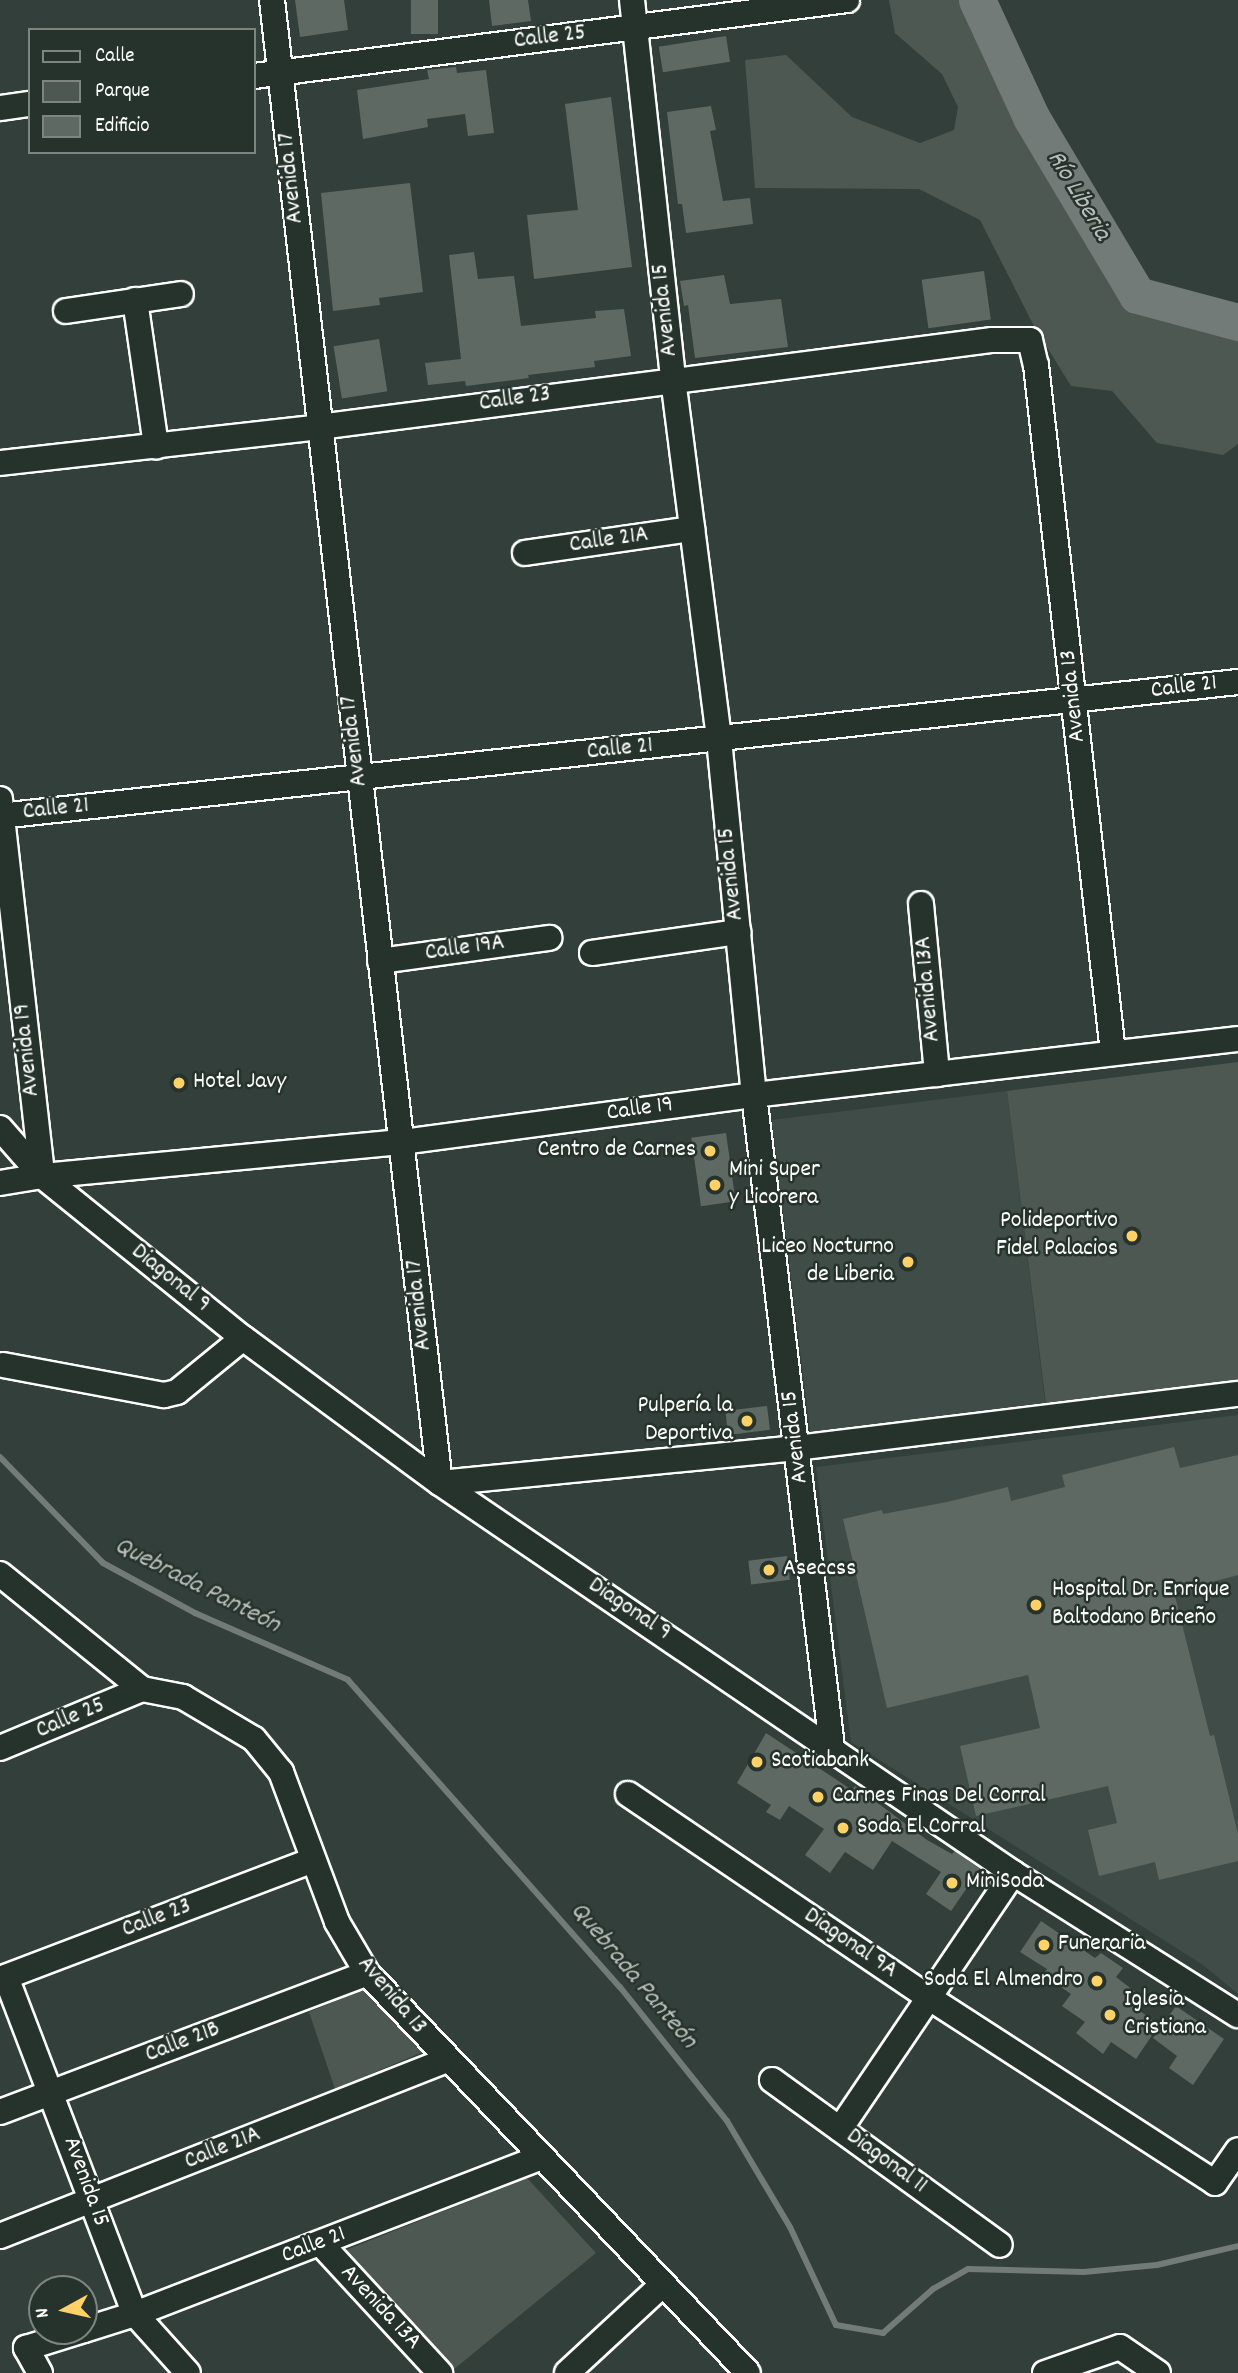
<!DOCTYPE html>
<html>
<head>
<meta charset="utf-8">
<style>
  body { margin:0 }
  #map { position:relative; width:1238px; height:2373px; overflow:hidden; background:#333f3a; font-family:Dekko,sans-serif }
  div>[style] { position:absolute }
  .built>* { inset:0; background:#404c47; transform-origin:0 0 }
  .green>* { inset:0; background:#4d5853 }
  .stream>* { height:6px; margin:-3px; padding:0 3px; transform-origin:3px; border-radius:3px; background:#737b78 }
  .river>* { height:37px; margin:-18.5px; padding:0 18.5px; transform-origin:18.5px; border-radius:18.5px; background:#737b78 }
  .building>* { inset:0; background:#5f6964; transform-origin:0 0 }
  .roads { filter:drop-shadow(2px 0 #fff) drop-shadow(-2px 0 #fff) drop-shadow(0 2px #fff) drop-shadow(0 -2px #fff) }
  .minor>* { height:24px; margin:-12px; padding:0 12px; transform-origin:12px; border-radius:12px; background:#26332d }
  .dots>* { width:19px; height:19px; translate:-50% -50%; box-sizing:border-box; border:4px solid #26332d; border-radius:50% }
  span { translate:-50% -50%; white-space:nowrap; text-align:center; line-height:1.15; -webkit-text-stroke:5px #26332d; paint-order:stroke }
  .street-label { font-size:24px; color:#fff }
  .poi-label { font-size:24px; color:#fff }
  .left { translate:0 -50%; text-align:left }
  .right { translate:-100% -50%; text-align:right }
  .water-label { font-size:26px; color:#b9bdbc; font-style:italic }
  .legend { position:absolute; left:28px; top:28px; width:228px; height:126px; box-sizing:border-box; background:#26332d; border:2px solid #7d8581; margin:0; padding:9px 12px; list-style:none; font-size:21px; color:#fff }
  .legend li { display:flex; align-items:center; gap:14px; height:35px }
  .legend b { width:35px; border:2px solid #7d8581 }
  .north { position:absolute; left:28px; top:2275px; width:70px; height:70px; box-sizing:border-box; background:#26332d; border:2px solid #7d8581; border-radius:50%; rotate:262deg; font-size:19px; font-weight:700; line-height:28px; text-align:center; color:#fff }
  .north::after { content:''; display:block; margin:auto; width:24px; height:32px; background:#ffd166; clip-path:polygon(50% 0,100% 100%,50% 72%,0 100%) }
</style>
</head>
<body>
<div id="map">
  <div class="built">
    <i style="left:1007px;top:1091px;width:315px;height:237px;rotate:83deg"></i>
    <i style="clip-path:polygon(1238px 1415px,1238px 1994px,1203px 1965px,851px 1742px,816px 1467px)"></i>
  </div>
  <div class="green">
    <i style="clip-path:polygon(889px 0,965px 0,1128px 309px,1238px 340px,1238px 444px,1223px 455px,1157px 443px,1112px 391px,1071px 386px,1034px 326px,980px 220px,919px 189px,755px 188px,745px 60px,786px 55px,852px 117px,920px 143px,954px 130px,958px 107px,942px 74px,895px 33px)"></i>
    <i style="clip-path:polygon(1238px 1062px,1238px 1380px,1046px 1404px,1007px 1091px)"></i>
    <i style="clip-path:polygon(365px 1989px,423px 2052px,335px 2089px,309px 2012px)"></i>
    <i style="clip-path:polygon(527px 2178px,596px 2253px,453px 2370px,346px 2250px)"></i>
  </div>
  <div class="stream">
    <i style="left:0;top:1457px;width:148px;rotate:45.8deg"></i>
    <i style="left:103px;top:1563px;width:105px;rotate:28.5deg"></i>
    <i style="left:195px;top:1613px;width:167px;rotate:23.6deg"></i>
    <i style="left:348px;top:1680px;width:410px;rotate:48.5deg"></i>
    <i style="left:620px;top:1987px;width:171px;rotate:51.4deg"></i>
    <i style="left:727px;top:2121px;width:123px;rotate:59.3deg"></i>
    <i style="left:790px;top:2227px;width:108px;rotate:64.9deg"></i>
    <i style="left:836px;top:2325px;width:48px;rotate:9.7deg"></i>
    <i style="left:883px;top:2333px;width:67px;rotate:-41.3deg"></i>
    <i style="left:933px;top:2289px;width:40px;rotate:-29.7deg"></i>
    <i style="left:968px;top:2269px;width:116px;rotate:1.5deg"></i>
    <i style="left:1084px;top:2272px;width:73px;rotate:-5.5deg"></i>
    <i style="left:1157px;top:2265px;width:83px;rotate:-13.2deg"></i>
  </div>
  <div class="river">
    <i style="left:977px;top:0;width:129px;rotate:65.2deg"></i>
    <i style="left:1031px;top:117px;width:207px;rotate:59.2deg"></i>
    <i style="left:1137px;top:295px;width:105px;rotate:15deg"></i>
  </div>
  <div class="building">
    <i style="clip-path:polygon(295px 0,344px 0,348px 30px,300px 37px)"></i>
    <i style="left:411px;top:0;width:27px;height:34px"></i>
    <i style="clip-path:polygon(489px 0,528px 0,531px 21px,492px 26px)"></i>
    <i style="left:726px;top:36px;width:26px;height:68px;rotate:81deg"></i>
    <i style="clip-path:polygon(456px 67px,457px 73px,486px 70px,494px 133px,468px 136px,465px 114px,427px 119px,428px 127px,363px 139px,357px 90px,429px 79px,427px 70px)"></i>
    <i style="clip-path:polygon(611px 97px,632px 267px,534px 279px,527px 215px,578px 210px,565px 104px)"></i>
    <i style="clip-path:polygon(711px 106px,716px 130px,710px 131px,723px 201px,750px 198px,753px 224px,686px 233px,682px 204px,678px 204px,667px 112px)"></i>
    <i style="clip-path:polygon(410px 183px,423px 292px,379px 298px,380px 305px,333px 311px,321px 193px)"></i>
    <i style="clip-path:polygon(474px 252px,478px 279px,514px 276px,521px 326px,596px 318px,595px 311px,624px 309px,631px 356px,594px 361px,595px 367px,528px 375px,529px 378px,466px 386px,465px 381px,428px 385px,425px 363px,461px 359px,449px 255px)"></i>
    <i style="left:984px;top:271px;width:49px;height:63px;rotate:82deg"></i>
    <i style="clip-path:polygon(724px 275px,730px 304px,781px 299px,788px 347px,695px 358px,688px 305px,684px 306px,680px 281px)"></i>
    <i style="left:379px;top:339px;width:53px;height:46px;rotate:81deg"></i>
    <i style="left:726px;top:1133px;width:69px;height:35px;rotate:82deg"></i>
    <i style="left:767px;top:1406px;width:24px;height:42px;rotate:83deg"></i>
    <i style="clip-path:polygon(1174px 1447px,1180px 1468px,1238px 1455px,1238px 1575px,1174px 1592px,1210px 1736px,1214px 1735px,1238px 1834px,1238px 1861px,1159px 1880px,1155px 1862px,1099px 1876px,1088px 1830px,1117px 1823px,1108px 1786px,976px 1816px,960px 1746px,1040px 1728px,1028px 1675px,887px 1708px,843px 1519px,882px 1510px,883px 1514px,947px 1502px,1008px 1487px,1011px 1501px,1065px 1487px,1062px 1475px)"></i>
    <i style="left:787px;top:1556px;width:24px;height:39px;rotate:83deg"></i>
    <i style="clip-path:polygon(766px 1733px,852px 1790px,855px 1786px,927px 1840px,952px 1854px,955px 1851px,980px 1869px,951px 1911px,926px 1894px,941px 1872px,892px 1841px,873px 1870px,845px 1852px,830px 1873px,805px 1855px,824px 1829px,789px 1806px,780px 1820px,766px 1812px,771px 1805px,737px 1783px)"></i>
    <i style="clip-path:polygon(1041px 1921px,1095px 1958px,1101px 1953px,1123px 1968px,1116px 1977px,1143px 1998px,1136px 2008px,1159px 2025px,1136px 2059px,1111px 2042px,1103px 2054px,1076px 2033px,1085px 2022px,1062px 2006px,1071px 1994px,1043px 1975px,1047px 1969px,1020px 1952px)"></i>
    <i style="clip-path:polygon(1176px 2006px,1224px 2039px,1193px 2085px,1169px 2068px,1177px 2056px,1153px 2038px)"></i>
  </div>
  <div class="roads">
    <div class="minor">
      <i style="left:272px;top:0;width:1492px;rotate:83.54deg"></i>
      <i style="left:632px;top:0;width:381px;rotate:83.8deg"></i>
      <i style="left:673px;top:379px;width:363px;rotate:82.7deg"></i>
      <i style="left:719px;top:739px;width:358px;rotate:84.4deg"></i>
      <i style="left:754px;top:1095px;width:657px;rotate:83.18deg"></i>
      <i style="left:254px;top:76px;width:598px;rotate:-7.3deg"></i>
      <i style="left:0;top:108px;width:30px;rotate:-8deg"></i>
      <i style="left:135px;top:300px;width:148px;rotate:81.8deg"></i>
      <i style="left:66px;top:311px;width:116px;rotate:-8.4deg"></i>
      <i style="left:0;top:463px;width:321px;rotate:-6.4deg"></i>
      <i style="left:319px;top:427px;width:679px;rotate:-7.37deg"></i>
      <i style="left:992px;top:340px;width:38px"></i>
      <i style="left:1030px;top:340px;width:26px;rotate:77deg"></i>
      <i style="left:1036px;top:365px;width:692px;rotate:83.61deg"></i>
      <i style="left:525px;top:553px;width:169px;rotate:-8.2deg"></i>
      <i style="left:0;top:799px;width:379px;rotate:83.6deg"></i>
      <i style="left:0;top:816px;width:1245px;rotate:-6.18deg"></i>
      <i style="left:921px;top:904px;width:171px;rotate:84.6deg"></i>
      <i style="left:592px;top:953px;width:148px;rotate:-8.2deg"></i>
      <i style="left:380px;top:961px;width:171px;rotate:-7.8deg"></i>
      <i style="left:0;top:1128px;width:64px;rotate:48.8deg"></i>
      <i style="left:42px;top:1176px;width:258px;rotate:38.9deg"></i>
      <i style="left:243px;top:1338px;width:245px;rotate:36.4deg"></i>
      <i style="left:440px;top:1483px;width:693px;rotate:34.24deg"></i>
      <i style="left:1013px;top:1873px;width:266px;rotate:32.3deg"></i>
      <i style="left:0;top:1183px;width:43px;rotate:-9.5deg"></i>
      <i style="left:42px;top:1176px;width:362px;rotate:-5.4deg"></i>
      <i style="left:402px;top:1142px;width:355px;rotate:-7.6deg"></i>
      <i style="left:754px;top:1095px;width:487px;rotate:-6.6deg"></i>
      <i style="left:3px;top:1365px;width:164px;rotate:10.6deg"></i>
      <i style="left:164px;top:1395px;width:13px;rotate:-13deg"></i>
      <i style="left:177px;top:1392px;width:85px;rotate:-39.3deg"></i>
      <i style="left:440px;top:1483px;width:359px;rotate:-5.6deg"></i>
      <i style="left:797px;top:1448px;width:444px;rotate:-7deg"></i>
      <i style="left:0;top:1574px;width:183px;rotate:39deg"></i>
      <i style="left:142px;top:1689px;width:42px;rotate:11deg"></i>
      <i style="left:183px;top:1697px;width:82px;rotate:30.6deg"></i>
      <i style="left:254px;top:1739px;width:43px;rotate:50.7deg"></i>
      <i style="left:281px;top:1772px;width:160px;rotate:69.5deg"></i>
      <i style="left:337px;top:1922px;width:59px;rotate:59.5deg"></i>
      <i style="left:367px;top:1973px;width:552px;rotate:46.39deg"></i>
      <i style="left:0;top:1748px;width:154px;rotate:-22.6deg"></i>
      <i style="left:628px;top:1794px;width:362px;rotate:34.1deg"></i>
      <i style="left:928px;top:1997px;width:342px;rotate:32.9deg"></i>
      <i style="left:1215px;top:2183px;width:40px;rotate:-55.1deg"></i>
      <i style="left:6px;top:1977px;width:361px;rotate:69.1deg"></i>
      <i style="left:135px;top:2314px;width:79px;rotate:48.1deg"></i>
      <i style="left:0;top:1979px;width:335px;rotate:-20.8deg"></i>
      <i style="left:772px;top:2080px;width:281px;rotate:35.9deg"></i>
      <i style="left:0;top:2112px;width:392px;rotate:-20.7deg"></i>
      <i style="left:840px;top:2129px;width:309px;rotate:-55.9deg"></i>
      <i style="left:0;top:2236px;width:480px;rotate:-21.5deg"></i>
      <i style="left:321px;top:2244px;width:176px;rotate:47.3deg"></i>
      <i style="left:84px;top:2330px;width:53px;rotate:-17.4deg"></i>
      <i style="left:135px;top:2314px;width:436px;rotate:-21.1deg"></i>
      <i style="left:1120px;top:2347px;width:46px;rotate:34.4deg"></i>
      <i style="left:40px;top:2373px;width:29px;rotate:-119deg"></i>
      <i style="left:26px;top:2348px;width:58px;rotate:-17.2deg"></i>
      <i style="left:567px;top:2373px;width:131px;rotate:-42.8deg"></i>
      <i style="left:1045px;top:2373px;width:79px;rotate:-19.1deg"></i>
    </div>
  </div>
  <div class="dots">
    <i style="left:179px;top:1083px;background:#ffd166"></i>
    <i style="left:710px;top:1151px;background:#ffd166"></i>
    <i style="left:715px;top:1185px;background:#ffd166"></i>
    <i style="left:1132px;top:1236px;background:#ffd166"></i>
    <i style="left:908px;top:1262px;background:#ffd166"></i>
    <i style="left:747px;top:1421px;background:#ffd166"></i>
    <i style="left:769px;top:1570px;background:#ffd166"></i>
    <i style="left:1036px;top:1605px;background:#ffd166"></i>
    <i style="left:757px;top:1762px;background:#ffd166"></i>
    <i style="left:818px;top:1797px;background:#ffd166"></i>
    <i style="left:843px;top:1828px;background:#ffd166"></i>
    <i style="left:952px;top:1883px;background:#ffd166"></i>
    <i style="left:1044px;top:1945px;background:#ffd166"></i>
    <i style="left:1097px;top:1981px;background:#ffd166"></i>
    <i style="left:1110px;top:2015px;background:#ffd166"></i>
  </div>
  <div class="street-label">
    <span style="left:550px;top:38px;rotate:-7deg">Calle 25</span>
    <span style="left:292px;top:178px;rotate:-96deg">Avenida 17</span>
    <span style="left:666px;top:310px;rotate:-96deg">Avenida 15</span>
    <span style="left:515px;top:400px;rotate:-8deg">Calle 23</span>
    <span style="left:609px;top:541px;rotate:-8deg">Calle 21A</span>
    <span style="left:1184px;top:688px;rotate:-7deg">Calle 21</span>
    <span style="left:1074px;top:696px;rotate:-96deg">Avenida 13</span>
    <span style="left:355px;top:741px;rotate:-97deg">Avenida 17</span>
    <span style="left:620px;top:750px;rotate:-6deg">Calle 21</span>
    <span style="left:56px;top:810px;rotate:-6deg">Calle 21</span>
    <span style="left:732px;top:874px;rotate:-96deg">Avenida 15</span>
    <span style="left:465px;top:949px;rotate:-8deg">Calle 19A</span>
    <span style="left:929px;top:989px;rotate:-95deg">Avenida 13A</span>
    <span style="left:28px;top:1050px;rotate:-96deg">Avenida 19</span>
    <span style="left:640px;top:1110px;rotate:-8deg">Calle 19</span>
    <span style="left:170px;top:1279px;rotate:39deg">Diagonal 9</span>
    <span style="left:420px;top:1305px;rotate:-96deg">Avenida 17</span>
    <span style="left:796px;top:1437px;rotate:-97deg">Avenida 15</span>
    <span style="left:629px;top:1610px;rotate:34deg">Diagonal 9</span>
    <span style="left:71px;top:1719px;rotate:-23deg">Calle 25</span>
    <span style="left:157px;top:1919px;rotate:-21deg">Calle 23</span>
    <span style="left:850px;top:1944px;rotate:34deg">Diagonal 9A</span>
    <span style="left:391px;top:1996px;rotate:50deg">Avenida 13</span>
    <span style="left:183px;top:2043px;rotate:-21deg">Calle 21B</span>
    <span style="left:223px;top:2149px;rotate:-22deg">Calle 21A</span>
    <span style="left:886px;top:2162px;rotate:36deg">Diagonal 11</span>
    <span style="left:85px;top:2182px;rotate:70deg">Avenida 15</span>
    <span style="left:314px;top:2246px;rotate:-21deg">Calle 21</span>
    <span style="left:380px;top:2308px;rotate:47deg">Avenida 13A</span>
  </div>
  <div class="poi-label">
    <span class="left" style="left:193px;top:1083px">Hotel Javy</span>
    <span class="right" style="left:696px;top:1151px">Centro de Carnes</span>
    <span class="left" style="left:729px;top:1185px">Mini Super<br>y Licorera</span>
    <span class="right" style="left:1118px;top:1236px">Polideportivo<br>Fidel Palacios</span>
    <span class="right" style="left:894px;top:1262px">Liceo Nocturno<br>de Liberia</span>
    <span class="right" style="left:733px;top:1421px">Pulpería la<br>Deportiva</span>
    <span class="left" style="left:783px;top:1570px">Aseccss</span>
    <span class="left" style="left:1052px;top:1605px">Hospital Dr. Enrique<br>Baltodano Briceño</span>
    <span class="left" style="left:771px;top:1762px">Scotiabank</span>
    <span class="left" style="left:832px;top:1797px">Carnes Finas Del Corral</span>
    <span class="left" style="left:857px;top:1828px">Soda El Corral</span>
    <span class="left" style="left:966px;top:1883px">MiniSoda</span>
    <span class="left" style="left:1058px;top:1945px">Funeraria</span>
    <span class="right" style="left:1083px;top:1981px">Soda El Almendro</span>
    <span class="left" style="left:1124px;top:2015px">Iglesia<br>Cristiana</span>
  </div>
  <div class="water-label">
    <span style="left:1078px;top:196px;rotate:59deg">Río Liberia</span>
    <span style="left:197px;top:1586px;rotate:27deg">Quebrada Panteón</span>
    <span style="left:633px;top:1976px;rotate:50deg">Quebrada Panteón</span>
  </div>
  <ul class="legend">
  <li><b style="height:9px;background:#26332d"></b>Calle</li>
  <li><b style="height:19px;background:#4d5853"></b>Parque</li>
  <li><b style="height:19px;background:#5f6964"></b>Edificio</li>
  </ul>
  <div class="north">N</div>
</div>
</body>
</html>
